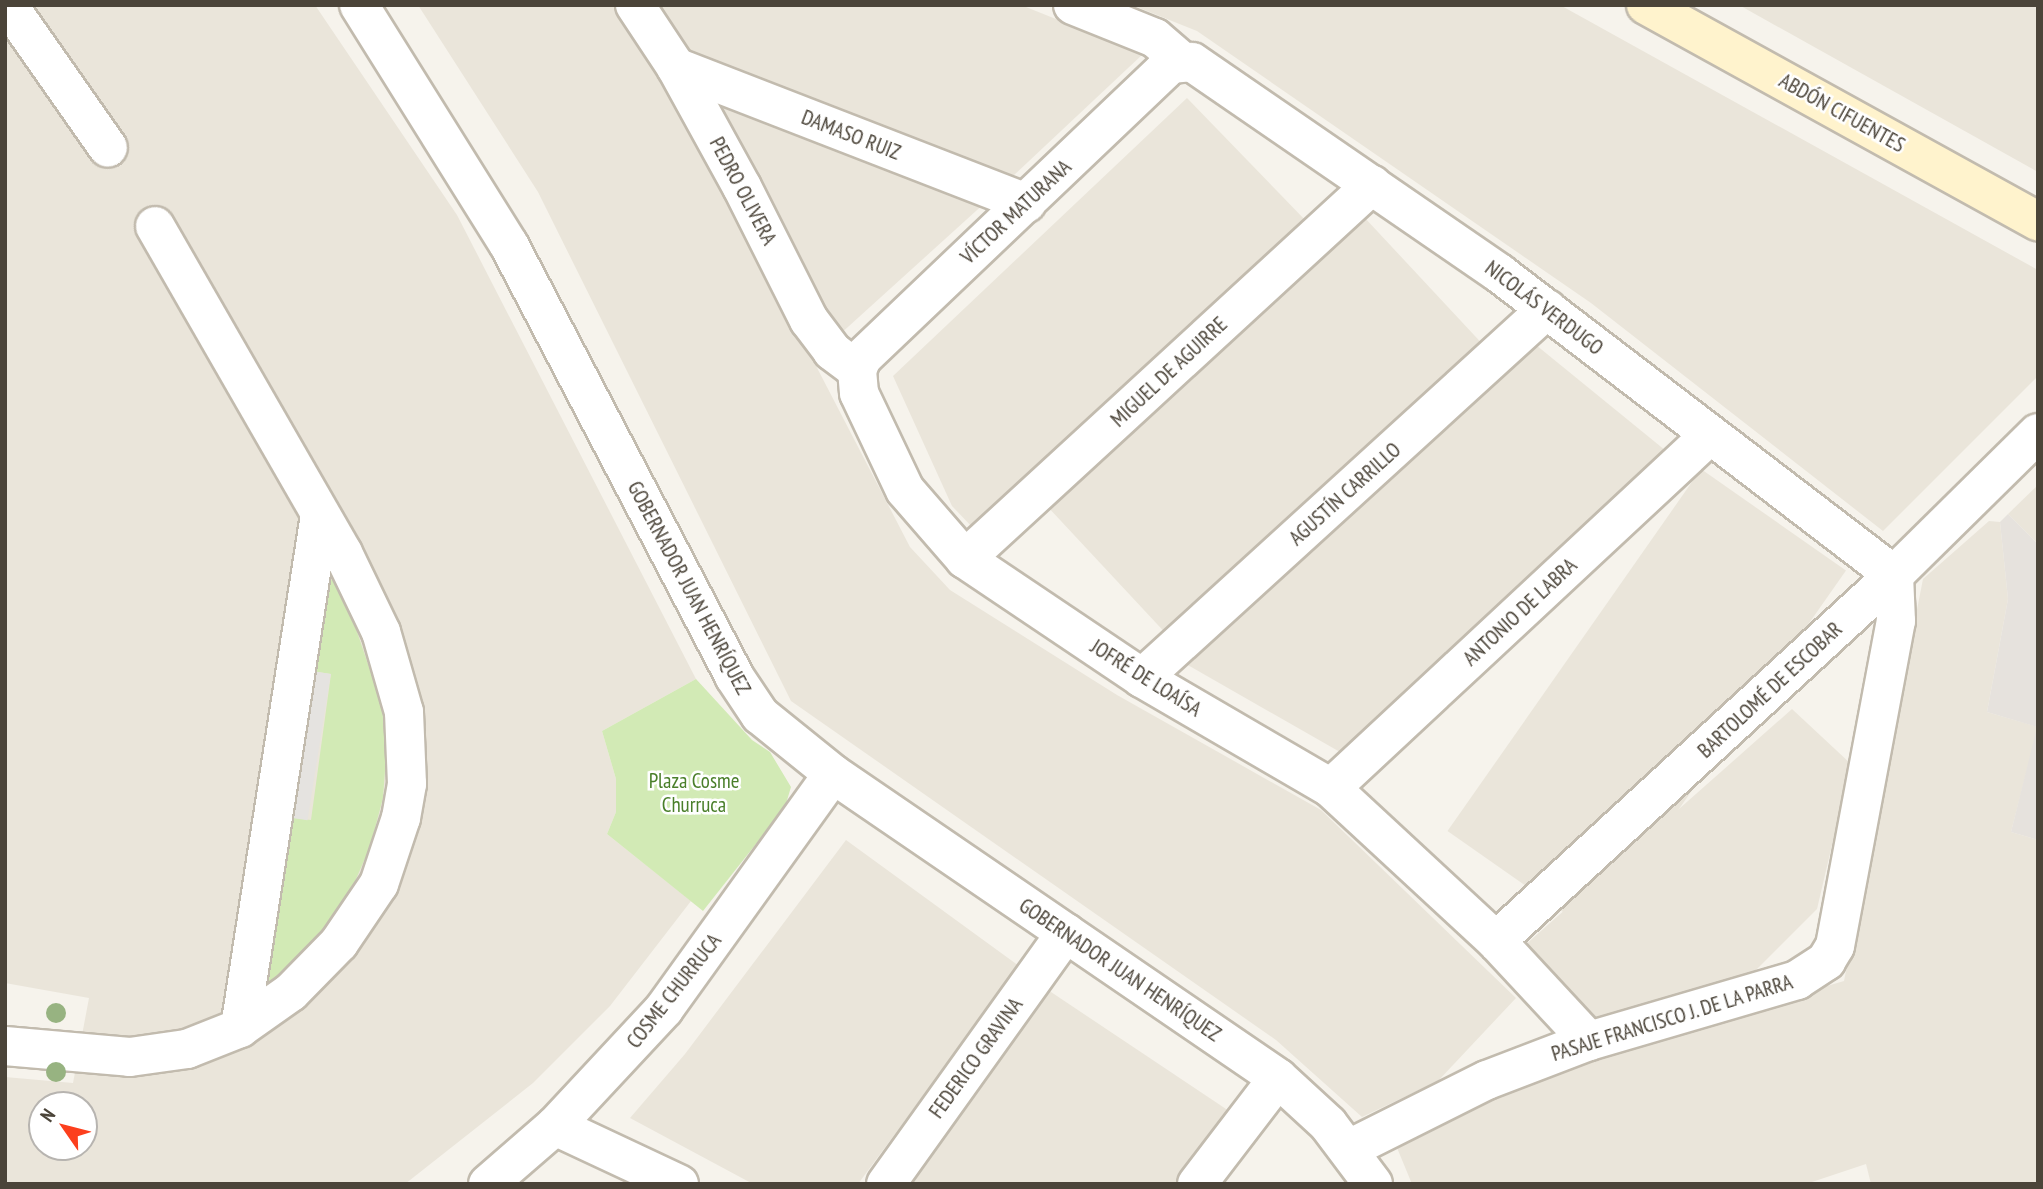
<!DOCTYPE html>
<html>
<head>
<meta charset="utf-8">
<style>
  body { margin:0 }
  #map { position:relative; width:2043px; height:1189px; overflow:hidden; background:#f6f3ec; font-family:"PT Sans Narrow",sans-serif }
  div>[style] { position:absolute }
  .residential>* { inset:0; background:#eae5da; transform-origin:0 0 }
  .industrial>* { inset:0; background:#e6e2dd }
  .green>* { inset:0; background:#d2eab5 }
  .parking>* { inset:0; background:#e5e3e0; transform-origin:0 0 }
  .roads { filter:drop-shadow(2px 0 #c2bbae) drop-shadow(-2px 0 #c2bbae) drop-shadow(0 2px #c2bbae) drop-shadow(0 -2px #c2bbae) }
  .street>* { height:38px; margin:-19px; padding:0 19px; transform-origin:19px; border-radius:19px; background:#fff }
  .secondary>* { height:38px; margin:-19px; padding:0 19px; transform-origin:19px; border-radius:19px; background:#fff3cd }
  .trees>* { width:20px; height:20px; margin:-10px; border-radius:50%; background:#97b381 }
  span { translate:-50% -50%; white-space:nowrap; text-align:center; line-height:1.15; -webkit-text-stroke:5px #fff; paint-order:stroke }
  .street-label { font-size:21px; color:#4b4439 }
  .park-label { font-size:21px; color:#4a7f2a }
  .frame { position:absolute; inset:0; border:7px solid #4b4439; pointer-events:none }
  .north { position:absolute; left:28px; top:1091px; width:70px; height:70px; box-sizing:border-box; background:#fff; border:2px solid #b7b4b0; border-radius:50%; rotate:305deg; font-size:19px; font-weight:700; line-height:28px; text-align:center; color:#4b4439 }
  .north::after { content:''; display:block; margin:auto; width:24px; height:32px; background:#fc3f1d; clip-path:polygon(50% 0,100% 100%,50% 72%,0 100%) }
</style>
</head>
<body>
<div id="map">
  <div class="residential">
    <i style="clip-path:polygon(evenodd,5px 5px,315px 5px,457px 215px,696px 679px,602px 731px,616px 779px,616px 812px,607px 834px,691px 901px,610px 1006px,533px 1083px,405px 1184px,5px 1184px,5px 1077px,73px 1083px,89px 998px,5px 983px,5px 5px,42px 1105px,84px 1105px,84px 1147px,42px 1147px,42px 1105px)"></i>
    <i style="clip-path:polygon(418px 5px,619px 5px,704px 150px,910px 547px,950px 590px,1117px 695px,1321px 810px,1516px 998px,1438px 1081px,1362px 1117px,1276px 1040px,791px 701px,538px 192px)"></i>
    <i style="clip-path:polygon(657px 5px,1021px 5px,1143px 54px,1012px 177px,686px 51px)"></i>
    <i style="clip-path:polygon(1132px 5px,1560px 5px,2038px 270px,2038px 376px,1883px 531px,1591px 303px,1197px 31px)"></i>
    <i style="clip-path:polygon(1739px 5px,2038px 5px,2038px 172px)"></i>
    <i style="clip-path:polygon(713px 97px,987px 201px,838px 336px)"></i>
    <i style="clip-path:polygon(1187px 98px,1307px 222px,974px 529px,952px 506px,893px 376px)"></i>
    <i style="left:1364px;top:217px;width:174px;height:429px;rotate:47deg"></i>
    <i style="clip-path:polygon(1536px 345px,1671px 455px,1340px 752px,1186px 664px)"></i>
    <i style="left:1701px;top:469px;width:177px;height:442px;rotate:35deg"></i>
    <i style="clip-path:polygon(2038px 485px,2038px 544px,2008px 514px)"></i>
    <i style="clip-path:polygon(1989px 521px,2000px 522px,2008px 599px,1987px 712px,2038px 727px,2011px 832px,2038px 840px,2038px 1184px,1871px 1184px,1866px 1164px,1806px 1184px,1412px 1184px,1395px 1143px,1516px 1078px,1844px 981px,1923px 579px)"></i>
    <i style="clip-path:polygon(1792px 709px,1851px 764px,1817px 909px,1751px 975px,1593px 1023px,1523px 947px)"></i>
    <i style="clip-path:polygon(846px 840px,1019px 966px,858px 1184px,753px 1184px,630px 1118px,685px 1054px)"></i>
    <i style="clip-path:polygon(1048px 990px,1232px 1113px,1177px 1184px,907px 1184px)"></i>
  </div>
  <div class="industrial">
    <i style="clip-path:polygon(2008px 514px,2038px 544px,2038px 840px,2011px 832px,2037px 727px,1987px 712px,2008px 599px,2000px 522px)"></i>
  </div>
  <div class="green">
    <i style="clip-path:polygon(326px 576px,335px 582px,354px 623px,382px 705px,386px 757px,383px 798px,370px 847px,353px 886px,319px 940px,273px 987px,266px 987px,285px 817px,311px 820px,331px 674px,305px 670px)"></i>
    <i style="clip-path:polygon(696px 679px,752px 740px,770px 752px,791px 787px,785px 807px,703px 911px,607px 834px,616px 812px,616px 779px,602px 731px)"></i>
  </div>
  <div class="parking">
    <i style="left:305px;top:670px;width:26px;height:148px;rotate:9deg"></i>
  </div>
  <div class="roads">
    <div class="street">
      <i style="left:8px;top:5px;width:174px;rotate:55deg"></i>
      <i style="left:359px;top:5px;width:283px;rotate:58deg"></i>
      <i style="left:509px;top:245px;width:486px;rotate:62.4deg"></i>
      <i style="left:734px;top:676px;width:47px;rotate:56.3deg"></i>
      <i style="left:760px;top:715px;width:94px;rotate:38.9deg"></i>
      <i style="left:833px;top:774px;width:539px;rotate:34.34deg"></i>
      <i style="left:1278px;top:1078px;width:68px;rotate:42.6deg"></i>
      <i style="left:1328px;top:1124px;width:75px;rotate:53.1deg"></i>
      <i style="left:635px;top:5px;width:74px;rotate:56.5deg"></i>
      <i style="left:676px;top:67px;width:137px;rotate:61.2deg"></i>
      <i style="left:742px;top:187px;width:149px;rotate:63.3deg"></i>
      <i style="left:809px;top:320px;width:39px;rotate:53deg"></i>
      <i style="left:832px;top:351px;width:31px;rotate:37deg"></i>
      <i style="left:1073px;top:5px;width:88px;rotate:21.9deg"></i>
      <i style="left:1155px;top:38px;width:35px;rotate:41deg"></i>
      <i style="left:676px;top:67px;width:376px;rotate:21.2deg"></i>
      <i style="left:965px;top:559px;width:553px;rotate:-42.58deg"></i>
      <i style="left:1142px;top:678px;width:548px;rotate:-42.34deg"></i>
      <i style="left:1331px;top:788px;width:517px;rotate:-42.96deg"></i>
      <i style="left:1496px;top:941px;width:541px;rotate:-42.6deg"></i>
      <i style="left:1894px;top:575px;width:202px;rotate:-44.6deg"></i>
      <i style="left:240px;top:1028px;width:519px;rotate:-81.14deg"></i>
      <i style="left:1589px;top:1041px;width:137px;rotate:-132.9deg"></i>
      <i style="left:1496px;top:941px;width:225px;rotate:-137.2deg"></i>
      <i style="left:1331px;top:788px;width:219px;rotate:-149.8deg"></i>
      <i style="left:1142px;top:678px;width:213px;rotate:-146.1deg"></i>
      <i style="left:965px;top:559px;width:91px;rotate:-131deg"></i>
      <i style="left:905px;top:490px;width:107px;rotate:-115.4deg"></i>
      <i style="left:859px;top:393px;width:23px;rotate:-95deg"></i>
      <i style="left:857px;top:370px;width:13px;rotate:-67deg"></i>
      <i style="left:862px;top:358px;width:417px;rotate:-43.6deg"></i>
      <i style="left:1164px;top:70px;width:9px;rotate:-41deg"></i>
      <i style="left:1171px;top:64px;width:21px;rotate:-5deg"></i>
      <i style="left:1192px;top:62px;width:373px;rotate:34.5deg"></i>
      <i style="left:1499px;top:273px;width:497px;rotate:37.4deg"></i>
      <i style="left:5px;top:1046px;width:125px;rotate:5deg"></i>
      <i style="left:130px;top:1057px;width:58px;rotate:-8deg"></i>
      <i style="left:187px;top:1049px;width:57px;rotate:-21.6deg"></i>
      <i style="left:240px;top:1028px;width:62px;rotate:-35.2deg"></i>
      <i style="left:291px;top:992px;width:69px;rotate:-45.6deg"></i>
      <i style="left:339px;top:943px;width:71px;rotate:-55.9deg"></i>
      <i style="left:379px;top:884px;width:70px;rotate:-71.6deg"></i>
      <i style="left:401px;top:818px;width:35px;rotate:-80deg"></i>
      <i style="left:407px;top:784px;width:72px;rotate:-92.4deg"></i>
      <i style="left:404px;top:712px;width:83px;rotate:-106deg"></i>
      <i style="left:381px;top:632px;width:88px;rotate:-115.7deg"></i>
      <i style="left:343px;top:553px;width:377px;rotate:-119.9deg"></i>
      <i style="left:555px;top:1126px;width:137px;rotate:25.1deg"></i>
      <i style="left:1349px;top:1149px;width:154px;rotate:-26.6deg"></i>
      <i style="left:1487px;top:1080px;width:109px;rotate:-20.9deg"></i>
      <i style="left:1589px;top:1041px;width:217px;rotate:-16.3deg"></i>
      <i style="left:1797px;top:980px;width:35px;rotate:-33deg"></i>
      <i style="left:1826px;top:961px;width:17px;rotate:-59deg"></i>
      <i style="left:1835px;top:946px;width:331px;rotate:-79.4deg"></i>
      <i style="left:1896px;top:621px;width:46px;rotate:-92.5deg"></i>
      <i style="left:488px;top:1184px;width:89px;rotate:-40.9deg"></i>
      <i style="left:555px;top:1126px;width:160px;rotate:-47deg"></i>
      <i style="left:664px;top:1009px;width:289px;rotate:-54.3deg"></i>
      <i style="left:886px;top:1184px;width:309px;rotate:-54.4deg"></i>
      <i style="left:1197px;top:1184px;width:133px;rotate:-52.6deg"></i>
    </div>
    <div class="secondary">
      <i style="left:1646px;top:5px;width:448px;rotate:28.9deg"></i>
    </div>
  </div>
  <div class="trees">
    <i style="left:56px;top:1013px"></i>
    <i style="left:56px;top:1072px"></i>
  </div>
  <div class="street-label">
    <span style="left:1842px;top:113px;rotate:29deg">ABDÓN CIFUENTES</span>
    <span style="left:851px;top:135px;rotate:21deg">DAMASO RUIZ</span>
    <span style="left:743px;top:191px;rotate:62deg">PEDRO OLIVERA</span>
    <span style="left:1016px;top:212px;rotate:-43deg">VÍCTOR MATURANA</span>
    <span style="left:1544px;top:308px;rotate:37deg">NICOLÁS VERDUGO</span>
    <span style="left:1169px;top:372px;rotate:-43deg">MIGUEL DE AGUIRRE</span>
    <span style="left:1345px;top:494px;rotate:-42deg">AGUSTÍN CARRILLO</span>
    <span style="left:689px;top:588px;rotate:62deg">GOBERNADOR JUAN HENRÍQUEZ</span>
    <span style="left:1520px;top:612px;rotate:-43deg">ANTONIO DE LABRA</span>
    <span style="left:1146px;top:678px;rotate:32deg">JOFRÉ DE LOAÍSA</span>
    <span style="left:1770px;top:690px;rotate:-43deg">BARTOLOMÉ DE ESCOBAR</span>
    <span style="left:1120px;top:970px;rotate:34deg">GOBERNADOR JUAN HENRÍQUEZ</span>
    <span style="left:674px;top:991px;rotate:-52deg">COSME CHURRUCA</span>
    <span style="left:1672px;top:1018px;rotate:-17deg">PASAJE FRANCISCO J. DE LA PARRA</span>
    <span style="left:976px;top:1058px;rotate:-54deg">FEDERICO GRAVINA</span>
  </div>
  <div class="park-label">
    <span style="left:694px;top:793px">Plaza Cosme<br>Churruca</span>
  </div>
  <div class="frame"></div>
  <div class="north">N</div>
</div>
</body>
</html>
